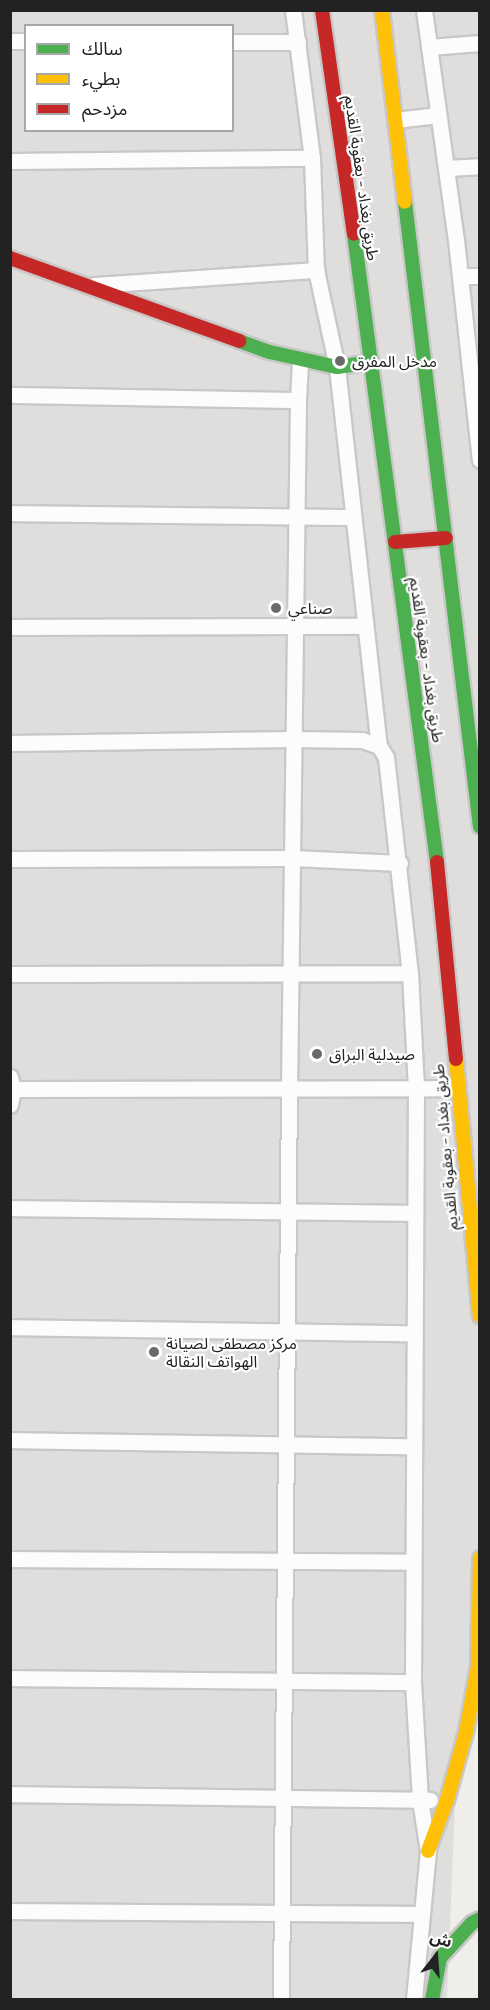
<!DOCTYPE html>
<html>
<head>
<meta charset="utf-8">
<style>
  body { margin:0 }
  #map { position:relative; width:490px; height:2010px; overflow:hidden; background:#f0eeeb; font-family:"Exo 2","Noto Sans Arabic",sans-serif }
  div>[style] { position:absolute }
  .residential>* { inset:0; background:#dfdedc }
  .roads { filter:drop-shadow(2px 0 #c9c8c7) drop-shadow(-2px 0 #c9c8c7) drop-shadow(0 2px #c9c8c7) drop-shadow(0 -2px #c9c8c7) }
  .street>* { height:15px; margin:-7.5px; padding:0 7.5px; transform-origin:7.5px; border-radius:7.5px; background:#fdfcfc }
  .fast>* { height:14px; margin:-7px; padding:0 7px; transform-origin:7px; border-radius:7px; background:#4caf50 }
  .slow>* { height:14px; margin:-7px; padding:0 7px; transform-origin:7px; border-radius:7px; background:#ffc107 }
  .jam>* { height:14px; margin:-7px; padding:0 7px; transform-origin:7px; border-radius:7px; background:#c62828 }
  .dots>* { width:16px; height:16px; translate:-50% -50%; box-sizing:border-box; border:3px solid #fff; border-radius:50% }
  span { translate:-50% -50%; white-space:nowrap; text-align:center; line-height:1.15; -webkit-text-stroke:4.5px #fff; paint-order:stroke }
  .street-label { font-size:16px; color:#222 }
  .poi-label { font-size:16px; color:#222 }
  .left { translate:0 -50%; text-align:left }
  .frame { position:absolute; inset:0; border:12px solid #222; pointer-events:none }
  .legend { position:absolute; left:24px; top:24px; width:210px; height:108px; box-sizing:border-box; background:#fff; border:2px solid #a7a7a7; margin:0; padding:8px 10px; list-style:none; font-size:18px; color:#222 }
  .legend li { display:flex; align-items:center; gap:12px; height:30px }
  .legend b { width:30px; border:2px solid #a7a7a7 }
  .north { position:absolute; left:406px; top:1926px; width:60px; height:60px; -webkit-text-stroke:4px #fff; paint-order:stroke; rotate:17deg; font-size:16px; font-weight:700; line-height:24px; text-align:center; color:#222 }
  .north::after { content:''; display:block; margin:auto; width:21px; height:27px; background:#222; clip-path:polygon(50% 0,100% 100%,50% 72%,0 100%) }
</style>
</head>
<body>
<div id="map">
  <div class="residential">
    <i style="clip-path:polygon(evenodd,11px 11px,479px 11px,480px 1715px,458px 1731px,447px 1999px,11px 2000px,11px 11px,26px 26px,232px 26px,232px 130px,26px 130px,26px 26px)"></i>
  </div>
  <div class="roads">
    <div class="street">
      <i style="left:293px;top:10px;width:149px;rotate:82.7deg"></i>
      <i style="left:312px;top:158px;width:112px;rotate:88deg"></i>
      <i style="left:316px;top:270px;width:99px;rotate:77.8deg"></i>
      <i style="left:337px;top:367px;width:381px;rotate:83.7deg"></i>
      <i style="left:379px;top:746px;width:13px;rotate:58deg"></i>
      <i style="left:386px;top:757px;width:217px;rotate:83.7deg"></i>
      <i style="left:410px;top:973px;width:115px;rotate:87deg"></i>
      <i style="left:416px;top:1088px;width:594px;rotate:90.29deg"></i>
      <i style="left:413px;top:1682px;width:118px;rotate:86.6deg"></i>
      <i style="left:420px;top:1800px;width:52px;rotate:81.1deg"></i>
      <i style="left:428px;top:1851px;width:150px;rotate:95.4deg"></i>
      <i style="left:424px;top:10px;width:232px;rotate:82.1deg"></i>
      <i style="left:456px;top:240px;width:221px;rotate:83.8deg"></i>
      <i style="left:10px;top:41px;width:16px"></i>
      <i style="left:232px;top:42px;width:66px"></i>
      <i style="left:429px;top:47px;width:51px;rotate:-4.5deg"></i>
      <i style="left:395px;top:120px;width:43px;rotate:-6.6deg"></i>
      <i style="left:10px;top:161px;width:302px;rotate:-0.6deg"></i>
      <i style="left:446px;top:168px;width:34px;rotate:-3deg"></i>
      <i style="left:460px;top:276px;width:20px"></i>
      <i style="left:95px;top:285px;width:222px;rotate:-3.9deg"></i>
      <i style="left:10px;top:395px;width:288px;rotate:1deg"></i>
      <i style="left:10px;top:513px;width:343px;rotate:0.7deg"></i>
      <i style="left:10px;top:627px;width:355px;rotate:-0.2deg"></i>
      <i style="left:10px;top:743px;width:284px;rotate:-0.8deg"></i>
      <i style="left:294px;top:739px;width:68px;rotate:0.8deg"></i>
      <i style="left:362px;top:740px;width:18px;rotate:19deg"></i>
      <i style="left:10px;top:859px;width:283px;rotate:-0.2deg"></i>
      <i style="left:293px;top:858px;width:107px;rotate:2.7deg"></i>
      <i style="left:10px;top:974px;width:400px;rotate:-0.1deg"></i>
      <i style="left:10px;top:1077px;width:12px;rotate:76deg"></i>
      <i style="left:13px;top:1089px;width:16px;rotate:101deg"></i>
      <i style="left:13px;top:1089px;width:443px;rotate:-0.1deg"></i>
      <i style="left:10px;top:1208px;width:405px;rotate:0.7deg"></i>
      <i style="left:10px;top:1327px;width:404px;rotate:0.9deg"></i>
      <i style="left:10px;top:1440px;width:404px;rotate:0.9deg"></i>
      <i style="left:10px;top:1559px;width:403px;rotate:0.4deg"></i>
      <i style="left:10px;top:1678px;width:403px;rotate:0.6deg"></i>
      <i style="left:10px;top:1794px;width:420px;rotate:0.8deg"></i>
      <i style="left:10px;top:1911px;width:412px;rotate:0.4deg"></i>
      <i style="left:281px;top:2000px;width:911px;rotate:-89.5deg"></i>
      <i style="left:289px;top:1089px;width:689px;rotate:-89.25deg"></i>
      <i style="left:298px;top:400px;width:39px;rotate:-87deg"></i>
    </div>
    <div class="fast">
      <i style="left:405px;top:202px;width:629px;rotate:83.16deg"></i>
      <i style="left:354px;top:234px;width:633px;rotate:82.47deg"></i>
      <i style="left:239px;top:341px;width:33px;rotate:20deg"></i>
      <i style="left:270px;top:352px;width:69px;rotate:12.6deg"></i>
      <i style="left:337px;top:367px;width:34px;rotate:-8deg"></i>
      <i style="left:432px;top:2000px;width:43px;rotate:-79.2deg"></i>
      <i style="left:440px;top:1958px;width:47px;rotate:-47.6deg"></i>
      <i style="left:472px;top:1923px;width:9px;rotate:-27deg"></i>
    </div>
    <div class="slow">
      <i style="left:382px;top:10px;width:193px;rotate:83.2deg"></i>
      <i style="left:456px;top:1059px;width:258px;rotate:84.7deg"></i>
      <i style="left:428px;top:1851px;width:54px;rotate:-69.6deg"></i>
      <i style="left:447px;top:1800px;width:71px;rotate:-74.4deg"></i>
      <i style="left:466px;top:1732px;width:67px;rotate:-79.7deg"></i>
      <i style="left:478px;top:1666px;width:108px;rotate:-88.9deg"></i>
    </div>
    <div class="jam">
      <i style="left:322px;top:10px;width:226px;rotate:81.9deg"></i>
      <i style="left:10px;top:258px;width:244px;rotate:19.9deg"></i>
      <i style="left:395px;top:542px;width:51px;rotate:-4.5deg"></i>
      <i style="left:437px;top:862px;width:198px;rotate:84.5deg"></i>
    </div>
  </div>
  <div class="dots">
    <i style="left:340px;top:361px;background:#6a6968"></i>
    <i style="left:276px;top:608px;background:#6a6968"></i>
    <i style="left:317px;top:1054px;background:#6a6968"></i>
    <i style="left:154px;top:1352px;background:#6a6968"></i>
  </div>
  <div class="street-label">
    <span style="left:362px;top:178px;rotate:82deg">طريق بغداد - بعقوبة القديم</span>
    <span style="left:427px;top:660px;rotate:82deg">طريق بغداد - بعقوبة القديم</span>
    <span style="left:445px;top:1147px;rotate:-95deg">طريق بغداد - بعقوبة القديم</span>
  </div>
  <div class="poi-label">
    <span class="left" style="left:352px;top:361px">مدخل المفرق</span>
    <span class="left" style="left:288px;top:608px">صناعي</span>
    <span class="left" style="left:329px;top:1054px">صيدلية البراق</span>
    <span class="left" style="left:166px;top:1352px">مركز مصطفى لصيانة<br>الهواتف النقالة</span>
  </div>
  <div class="frame"></div>
  <ul class="legend">
  <li><b style="height:8px;background:#4caf50"></b>سالك</li>
  <li><b style="height:8px;background:#ffc107"></b>بطيء</li>
  <li><b style="height:8px;background:#c62828"></b>مزدحم</li>
  </ul>
  <div class="north">ش</div>
</div>
</body>
</html>
